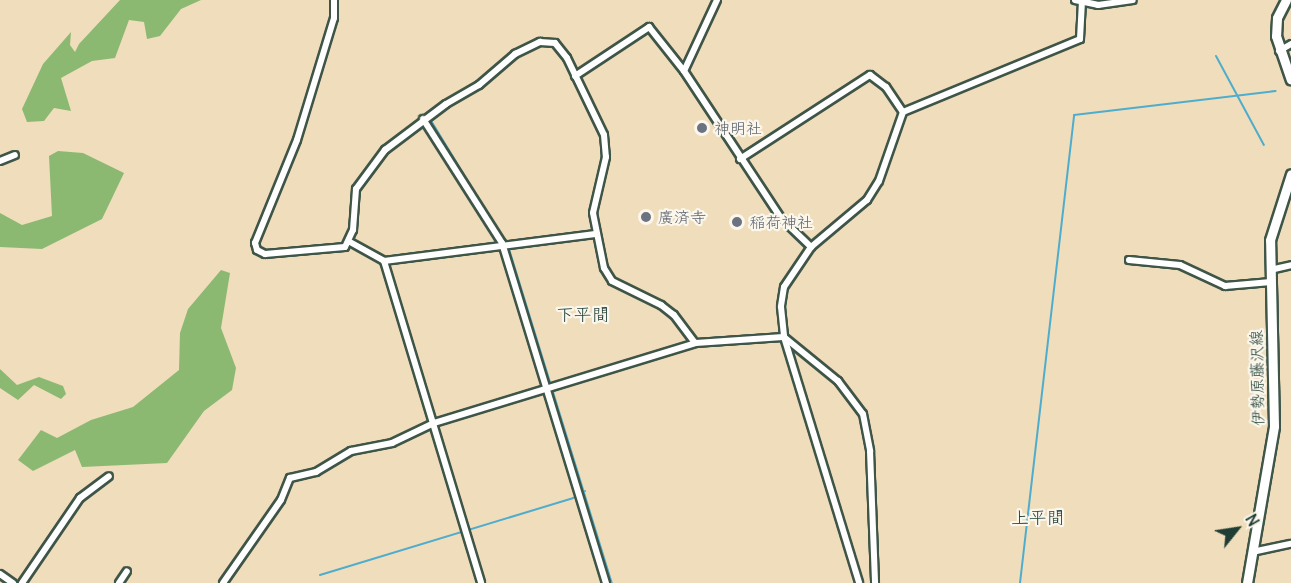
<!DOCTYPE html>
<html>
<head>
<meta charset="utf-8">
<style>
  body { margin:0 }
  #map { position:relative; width:1291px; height:583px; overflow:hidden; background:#f0ddbb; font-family:Delius,"Klee One",sans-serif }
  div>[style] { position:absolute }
  .forest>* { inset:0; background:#8cb972 }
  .stream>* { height:2px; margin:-1px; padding:0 1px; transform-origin:1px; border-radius:1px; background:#4eadcd }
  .roads { filter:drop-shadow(2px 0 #3e5548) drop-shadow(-2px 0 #3e5548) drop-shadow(0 2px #3e5548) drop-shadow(0 -2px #3e5548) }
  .street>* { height:6px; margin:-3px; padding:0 3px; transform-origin:3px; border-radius:3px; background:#fff }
  .primary>* { height:9px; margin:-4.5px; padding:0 4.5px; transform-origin:4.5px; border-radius:4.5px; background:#fff }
  .dots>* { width:16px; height:16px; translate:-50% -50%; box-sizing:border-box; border:3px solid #fbf7ec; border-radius:50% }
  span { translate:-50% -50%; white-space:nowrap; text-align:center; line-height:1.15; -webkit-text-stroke:4.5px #fbf7ec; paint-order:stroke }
  .worship-label { font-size:16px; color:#5b616d }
  .left { translate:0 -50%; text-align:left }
  .street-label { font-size:16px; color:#1f3d34 }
  .neighbourhood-label { font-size:18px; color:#1f3d34 }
  .north { position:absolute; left:1207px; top:499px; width:60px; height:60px; -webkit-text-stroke:4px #fbf7ec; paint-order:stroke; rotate:60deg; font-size:16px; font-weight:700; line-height:24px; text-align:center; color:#1f3d34 }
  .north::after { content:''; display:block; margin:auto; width:21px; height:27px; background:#1f3d34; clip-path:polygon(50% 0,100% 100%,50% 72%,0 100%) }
</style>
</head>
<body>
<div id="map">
  <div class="forest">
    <i style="clip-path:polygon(120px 0,201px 0,181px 9px,160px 36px,147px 39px,144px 22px,129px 20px,115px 58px,92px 61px,61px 78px,71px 111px,54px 108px,44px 121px,27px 122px,22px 109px,43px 64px,71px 32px,70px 45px,75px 52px,79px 44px)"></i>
    <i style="clip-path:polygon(58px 151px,83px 153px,124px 173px,102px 219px,42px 249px,0 247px,0 213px,22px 225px,52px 216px,49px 156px)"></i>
    <i style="clip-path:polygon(221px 270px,230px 273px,221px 328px,236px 368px,232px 390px,204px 411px,167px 463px,82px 467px,75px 450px,33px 471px,18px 460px,41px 430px,57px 438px,91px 420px,133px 407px,179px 370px,180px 333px,188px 309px)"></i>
    <i style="clip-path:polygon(0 369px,17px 385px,39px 377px,63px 386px,66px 394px,61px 399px,34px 385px,18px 400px,0 388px)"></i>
  </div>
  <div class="stream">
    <i style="left:1216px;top:56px;width:101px;rotate:61.7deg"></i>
    <i style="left:430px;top:119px;width:152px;rotate:58.7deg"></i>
    <i style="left:509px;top:249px;width:350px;rotate:72.9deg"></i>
    <i style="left:320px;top:575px;width:264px;rotate:-16.9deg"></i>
    <i style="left:573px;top:498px;width:14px;rotate:-30deg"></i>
    <i style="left:1020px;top:583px;width:471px;rotate:-83.4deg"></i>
    <i style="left:1074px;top:115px;width:203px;rotate:-6.8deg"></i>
  </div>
  <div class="roads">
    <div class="street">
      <i style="left:334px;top:0;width:18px;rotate:90deg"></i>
      <i style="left:334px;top:18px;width:127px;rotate:106.9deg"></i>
      <i style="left:297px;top:140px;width:111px;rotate:112.2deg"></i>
      <i style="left:255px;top:243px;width:7px;rotate:74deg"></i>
      <i style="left:257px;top:250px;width:9px;rotate:27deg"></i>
      <i style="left:265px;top:254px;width:80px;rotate:-5deg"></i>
      <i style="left:345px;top:247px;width:19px;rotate:-65deg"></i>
      <i style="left:353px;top:230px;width:41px;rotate:-85.8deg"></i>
      <i style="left:356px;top:189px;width:49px;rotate:-53.4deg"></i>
      <i style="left:385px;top:150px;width:76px;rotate:-37deg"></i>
      <i style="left:446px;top:104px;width:38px;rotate:-30deg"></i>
      <i style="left:479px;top:85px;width:48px;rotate:-40.7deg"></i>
      <i style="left:515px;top:54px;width:28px;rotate:-26deg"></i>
      <i style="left:540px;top:42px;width:15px;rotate:4deg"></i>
      <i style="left:555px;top:43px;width:19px;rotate:51deg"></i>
      <i style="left:567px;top:58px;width:85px;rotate:64.3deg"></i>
      <i style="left:604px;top:135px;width:22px;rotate:85deg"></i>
      <i style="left:606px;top:157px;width:57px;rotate:103.1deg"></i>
      <i style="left:593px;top:213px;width:56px;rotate:78.7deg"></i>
      <i style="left:604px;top:268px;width:15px;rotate:58deg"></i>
      <i style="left:612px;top:281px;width:55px;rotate:26.1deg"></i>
      <i style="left:661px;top:305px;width:16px;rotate:38deg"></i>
      <i style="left:674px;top:315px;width:35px;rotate:53deg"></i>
      <i style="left:695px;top:343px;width:89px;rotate:-3.9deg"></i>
      <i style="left:784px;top:337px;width:257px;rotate:73deg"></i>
      <i style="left:717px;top:0;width:78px;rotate:114.9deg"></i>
      <i style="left:684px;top:71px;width:176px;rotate:56.6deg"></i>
      <i style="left:781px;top:218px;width:42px;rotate:44deg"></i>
      <i style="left:811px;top:247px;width:48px;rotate:124deg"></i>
      <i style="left:784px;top:287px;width:20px;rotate:99deg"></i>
      <i style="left:781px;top:307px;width:30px;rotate:84deg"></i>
      <i style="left:784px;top:337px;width:70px;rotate:39.2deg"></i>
      <i style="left:838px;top:381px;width:41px;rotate:52.9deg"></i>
      <i style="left:863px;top:414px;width:38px;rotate:79deg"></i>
      <i style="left:870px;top:451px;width:132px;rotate:87.8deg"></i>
      <i style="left:1075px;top:0;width:24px;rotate:12deg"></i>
      <i style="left:1098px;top:5px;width:35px;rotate:-8deg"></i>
      <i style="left:1279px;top:51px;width:14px;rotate:-30deg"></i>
      <i style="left:575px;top:76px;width:89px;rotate:-33.5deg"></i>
      <i style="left:649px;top:27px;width:56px;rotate:51.5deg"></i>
      <i style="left:423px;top:119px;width:147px;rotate:57.5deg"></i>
      <i style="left:502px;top:243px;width:356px;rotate:73deg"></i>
      <i style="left:740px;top:159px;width:155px;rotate:-32.9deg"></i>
      <i style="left:870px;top:75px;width:20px;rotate:37deg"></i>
      <i style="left:886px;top:87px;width:30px;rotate:56deg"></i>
      <i style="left:0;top:161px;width:16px;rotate:-22deg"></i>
      <i style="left:350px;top:242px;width:39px;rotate:29deg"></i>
      <i style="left:384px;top:261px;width:336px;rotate:73.2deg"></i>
      <i style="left:811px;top:247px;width:73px;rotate:-40deg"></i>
      <i style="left:867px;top:200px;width:22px;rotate:-58deg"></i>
      <i style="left:879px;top:181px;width:73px;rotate:-70.8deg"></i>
      <i style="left:903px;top:112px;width:191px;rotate:-22.4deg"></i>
      <i style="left:1080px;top:39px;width:35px;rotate:-87deg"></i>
      <i style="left:1129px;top:260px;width:51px;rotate:5.6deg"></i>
      <i style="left:1180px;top:265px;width:50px;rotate:25deg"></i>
      <i style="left:1225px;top:286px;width:46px;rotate:-5deg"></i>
      <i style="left:384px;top:261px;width:213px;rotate:-7.3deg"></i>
      <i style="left:1270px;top:270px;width:22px;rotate:-13deg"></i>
      <i style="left:1252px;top:552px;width:40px;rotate:-12deg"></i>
      <i style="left:0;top:574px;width:16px;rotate:35deg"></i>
      <i style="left:22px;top:583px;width:103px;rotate:-55.7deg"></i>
      <i style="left:80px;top:498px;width:36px;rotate:-37deg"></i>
      <i style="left:119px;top:583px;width:14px;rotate:-56deg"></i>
      <i style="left:223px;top:583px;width:101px;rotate:-55.1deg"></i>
      <i style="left:281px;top:500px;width:24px;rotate:-68deg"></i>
      <i style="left:290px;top:478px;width:27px;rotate:-13deg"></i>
      <i style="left:316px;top:472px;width:41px;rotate:-31deg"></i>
      <i style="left:351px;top:451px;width:42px;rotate:-11deg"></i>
      <i style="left:392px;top:443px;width:47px;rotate:-25.5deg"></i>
      <i style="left:434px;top:423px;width:273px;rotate:-17deg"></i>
    </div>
    <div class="primary">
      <i style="left:1286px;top:0;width:20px;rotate:117deg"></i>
      <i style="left:1277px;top:18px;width:18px;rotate:93deg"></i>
      <i style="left:1276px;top:36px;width:46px;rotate:71.2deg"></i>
      <i style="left:1247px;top:583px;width:159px;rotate:-80.2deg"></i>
      <i style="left:1274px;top:426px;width:186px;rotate:-91.2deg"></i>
      <i style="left:1270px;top:240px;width:69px;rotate:-72.3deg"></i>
    </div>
  </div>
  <div class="dots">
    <i style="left:702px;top:128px;background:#6b7280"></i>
    <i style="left:646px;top:217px;background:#6b7280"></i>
    <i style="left:737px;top:222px;background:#6b7280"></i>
  </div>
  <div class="worship-label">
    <span class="left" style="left:714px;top:128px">神明社</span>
    <span class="left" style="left:658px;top:217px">廣済寺</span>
    <span class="left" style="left:749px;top:222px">稲荷神社</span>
  </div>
  <div class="street-label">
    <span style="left:1257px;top:378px;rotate:-91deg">伊勢原藤沢線</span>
  </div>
  <div class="neighbourhood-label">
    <span style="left:583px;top:315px">下平間</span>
    <span style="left:1038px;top:518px">上平間</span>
  </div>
  <div class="north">N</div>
</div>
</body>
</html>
